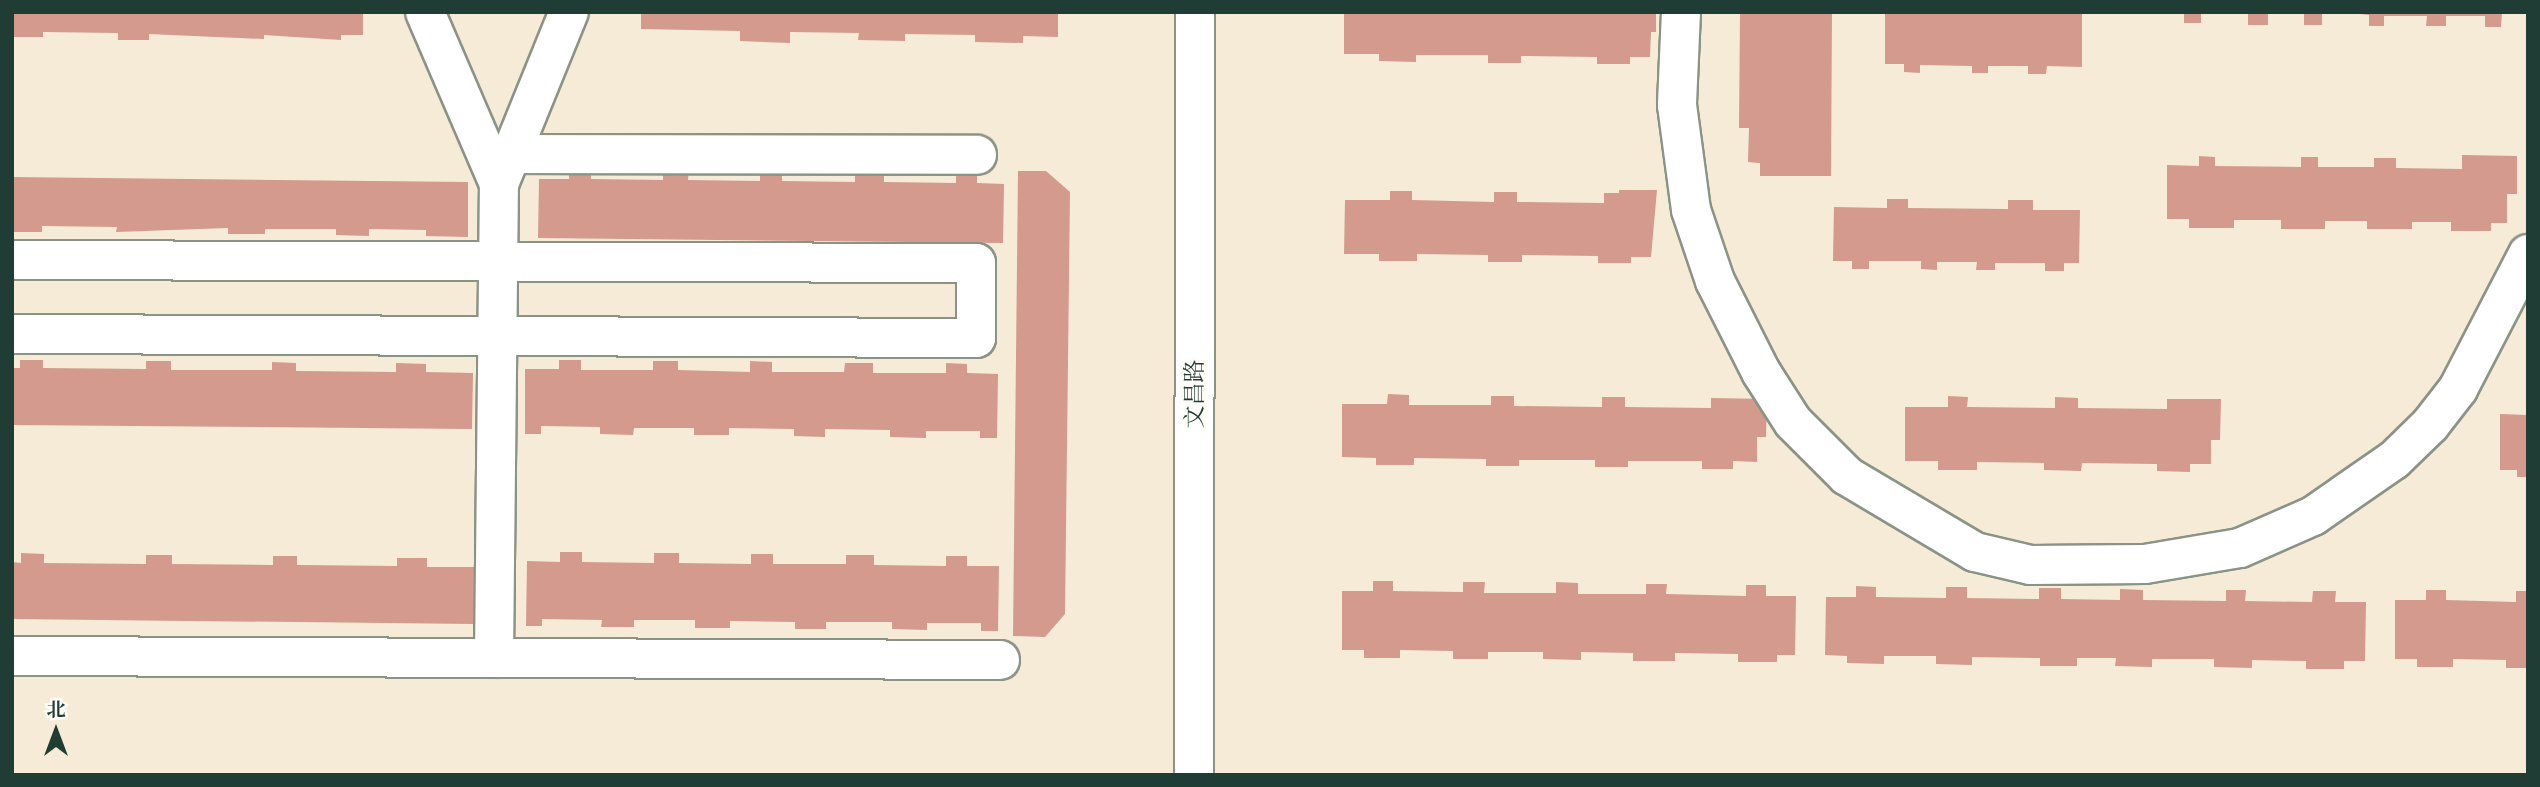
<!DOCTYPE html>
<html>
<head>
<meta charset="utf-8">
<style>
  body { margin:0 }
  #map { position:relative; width:2540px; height:787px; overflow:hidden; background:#f6ebd7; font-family:"IM FELL Double Pica","Noto Serif SC",serif }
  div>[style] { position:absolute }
  .building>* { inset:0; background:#d39a8d; transform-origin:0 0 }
  .roads { filter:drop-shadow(2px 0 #8a9486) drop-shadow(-2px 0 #8a9486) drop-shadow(0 2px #8a9486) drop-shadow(0 -2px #8a9486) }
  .minor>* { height:38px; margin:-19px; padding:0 19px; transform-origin:19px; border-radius:19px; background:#fff }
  span { translate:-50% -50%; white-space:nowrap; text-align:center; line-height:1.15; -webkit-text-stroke:6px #fdfcf7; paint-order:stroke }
  .street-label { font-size:23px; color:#1f3d34 }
  .frame { position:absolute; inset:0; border:14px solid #1f3d34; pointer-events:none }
  .north { position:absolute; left:21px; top:696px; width:70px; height:70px; -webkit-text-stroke:5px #fdfcf7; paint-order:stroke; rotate:0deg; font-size:19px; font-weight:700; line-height:28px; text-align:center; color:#1f3d34 }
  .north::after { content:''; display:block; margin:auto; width:24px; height:32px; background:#1f3d34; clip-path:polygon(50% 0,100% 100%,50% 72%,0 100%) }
</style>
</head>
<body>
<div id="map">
  <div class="building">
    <i style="clip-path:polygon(12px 12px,363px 12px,363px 35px,341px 35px,341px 40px,264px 35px,264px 39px,149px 34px,149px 40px,118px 40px,118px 33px,43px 32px,43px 37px,12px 37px)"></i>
    <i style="clip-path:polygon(641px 12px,1058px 12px,1058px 37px,1023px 36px,1023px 43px,975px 42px,975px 35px,905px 34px,905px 41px,858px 40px,859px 33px,790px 32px,790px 43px,740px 41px,740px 31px,641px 29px)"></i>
    <i style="clip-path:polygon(1344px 12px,1656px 12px,1656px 32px,1651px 32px,1650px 57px,1630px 57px,1630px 64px,1597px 64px,1597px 57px,1521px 56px,1521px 63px,1488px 63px,1488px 55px,1416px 55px,1416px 62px,1379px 61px,1379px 54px,1344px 54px)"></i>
    <i style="clip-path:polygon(1740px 12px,1832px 12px,1831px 176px,1760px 176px,1760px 163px,1748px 162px,1749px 128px,1739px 128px)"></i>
    <i style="clip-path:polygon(1885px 12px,2082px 13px,2082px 67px,2047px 66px,2046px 74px,2028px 74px,2028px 66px,1988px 66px,1988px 73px,1972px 73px,1972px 66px,1920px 65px,1920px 73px,1904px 72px,1904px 64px,1885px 64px)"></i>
    <i style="left:2184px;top:12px;width:17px;height:11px"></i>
    <i style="left:2248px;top:12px;width:20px;height:13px"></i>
    <i style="left:2304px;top:12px;width:18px;height:13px"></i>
    <i style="clip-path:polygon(2341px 12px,2502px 12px,2501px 27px,2485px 27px,2485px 16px,2446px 16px,2446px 26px,2426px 26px,2427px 16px,2384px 16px,2384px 26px,2369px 26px,2369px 15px)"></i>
    <i style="clip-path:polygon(2462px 155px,2517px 156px,2517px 194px,2507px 194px,2507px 223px,2491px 223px,2491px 231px,2451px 231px,2451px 222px,2412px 222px,2412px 229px,2367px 229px,2367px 221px,2325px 221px,2325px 229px,2281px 229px,2281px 220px,2234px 220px,2234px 228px,2189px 228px,2189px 219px,2167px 219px,2167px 165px,2199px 166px,2199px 156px,2215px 157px,2215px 166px,2301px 167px,2301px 157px,2318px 157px,2318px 167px,2374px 167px,2374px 158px,2396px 158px,2396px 168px,2462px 169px)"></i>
    <i style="clip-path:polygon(569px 169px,591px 170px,591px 179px,663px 180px,663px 170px,689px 170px,688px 180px,760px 181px,760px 171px,782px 172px,782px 181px,855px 182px,855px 172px,884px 173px,884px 182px,956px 183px,956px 173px,977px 173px,977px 183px,1004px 184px,1003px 243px,538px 238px,539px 179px,569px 179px)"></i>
    <i style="clip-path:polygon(1018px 171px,1046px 171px,1070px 192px,1065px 614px,1045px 637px,1013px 636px)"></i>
    <i style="clip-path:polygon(12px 177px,468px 182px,468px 237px,426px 236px,426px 230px,369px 229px,369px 236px,336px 235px,336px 229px,265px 229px,265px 234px,228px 234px,228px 228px,116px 232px,117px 227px,42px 226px,42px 232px,12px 232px)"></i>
    <i style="clip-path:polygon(1619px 190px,1657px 190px,1651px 257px,1631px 257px,1631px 263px,1598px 263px,1598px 256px,1522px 255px,1522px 262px,1488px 262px,1488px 255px,1417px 254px,1417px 261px,1379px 261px,1379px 254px,1344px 254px,1345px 200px,1390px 200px,1390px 191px,1412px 191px,1412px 200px,1494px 202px,1494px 192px,1517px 192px,1517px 202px,1604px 203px,1604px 193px,1619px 193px)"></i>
    <i style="clip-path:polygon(1887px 199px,1908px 199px,1908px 208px,2008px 209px,2008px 200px,2033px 200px,2033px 210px,2080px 210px,2079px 263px,2064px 263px,2064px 271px,2045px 271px,2045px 263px,1995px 263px,1995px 270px,1976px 270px,1977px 262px,1937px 262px,1937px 270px,1921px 269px,1921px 261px,1869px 261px,1869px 269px,1852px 269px,1852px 261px,1833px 261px,1834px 207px,1887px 208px)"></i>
    <i style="clip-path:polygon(20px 360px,43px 360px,43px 368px,146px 369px,146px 361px,171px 361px,171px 370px,272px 370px,272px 362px,296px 363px,296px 371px,396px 372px,396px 363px,426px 364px,426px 372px,473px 373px,472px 429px,12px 425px,12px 368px,20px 368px)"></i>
    <i style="clip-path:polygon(559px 360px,581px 360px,581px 370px,653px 370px,653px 361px,678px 361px,678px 370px,750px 372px,750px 361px,772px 362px,772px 372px,844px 372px,845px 363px,873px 363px,873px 373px,946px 373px,946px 363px,967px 364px,967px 373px,998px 374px,997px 438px,980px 438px,980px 431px,926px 431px,926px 438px,890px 437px,890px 430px,825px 429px,825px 437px,794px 436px,794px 429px,729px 428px,729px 435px,694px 435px,694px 428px,634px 428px,633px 435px,600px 434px,600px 427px,541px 426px,541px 434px,525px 434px,525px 369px,559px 369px)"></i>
    <i style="clip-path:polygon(1388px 394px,1409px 395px,1409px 405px,1491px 405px,1491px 396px,1514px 396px,1514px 406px,1602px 407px,1602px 397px,1625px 397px,1625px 407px,1711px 408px,1711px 398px,1767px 399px,1766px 437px,1757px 437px,1757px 462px,1733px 461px,1733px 469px,1702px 469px,1702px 461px,1628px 461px,1628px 467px,1595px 467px,1595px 460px,1519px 460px,1519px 466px,1486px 466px,1486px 459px,1414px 458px,1414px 465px,1376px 465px,1376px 458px,1342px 457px,1342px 404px,1387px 404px)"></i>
    <i style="clip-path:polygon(1948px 396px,1968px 397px,1967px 407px,2055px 408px,2055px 397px,2078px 398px,2078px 408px,2167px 409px,2167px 399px,2221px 399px,2220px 440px,2211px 440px,2211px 464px,2190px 464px,2190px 472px,2157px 471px,2157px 464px,2082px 463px,2081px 471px,2044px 470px,2044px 463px,1977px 462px,1977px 470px,1938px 470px,1938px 461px,1905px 461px,1905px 407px,1948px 407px)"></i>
    <i style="clip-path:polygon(2500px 414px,2528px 415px,2528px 477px,2517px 477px,2517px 470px,2500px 470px)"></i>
    <i style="clip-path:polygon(560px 552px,582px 552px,582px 562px,654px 563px,654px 553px,679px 553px,679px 563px,751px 564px,751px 554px,773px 554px,773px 564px,846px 564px,846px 555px,874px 555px,874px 565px,946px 566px,946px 556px,967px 556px,967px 566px,999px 566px,998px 631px,981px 631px,981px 623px,927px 623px,927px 630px,892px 629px,892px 622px,826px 622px,826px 629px,795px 629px,795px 622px,730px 621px,730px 628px,695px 628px,695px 620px,634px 620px,634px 627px,601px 627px,602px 620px,542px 619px,542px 626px,526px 626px,527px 561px,560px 562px)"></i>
    <i style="clip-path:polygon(21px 553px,44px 554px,44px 563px,146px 564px,146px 555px,172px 555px,172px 564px,273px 565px,273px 556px,297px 556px,297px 565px,397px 566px,397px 558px,427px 558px,427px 567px,474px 567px,473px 624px,12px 619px,12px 562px,21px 563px)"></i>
    <i style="clip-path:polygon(1373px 581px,1393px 581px,1393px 591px,1463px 592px,1463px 582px,1485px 582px,1484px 593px,1556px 593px,1556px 582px,1578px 583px,1578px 594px,1646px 594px,1646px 584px,1667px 584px,1666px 594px,1746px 596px,1746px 585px,1766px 585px,1766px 596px,1796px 596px,1795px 655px,1777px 655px,1777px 662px,1738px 662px,1738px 654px,1675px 653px,1675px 661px,1633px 661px,1633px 653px,1581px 652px,1581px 660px,1543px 659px,1543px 652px,1488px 652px,1488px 659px,1453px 659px,1453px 651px,1400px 650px,1400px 658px,1364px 658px,1364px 650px,1342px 650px,1342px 591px,1373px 591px)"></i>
    <i style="clip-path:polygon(1856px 586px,1876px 587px,1876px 597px,1946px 598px,1946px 587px,1967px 587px,1967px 598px,2039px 599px,2039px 588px,2061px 588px,2061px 599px,2120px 600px,2120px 589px,2143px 590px,2143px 600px,2226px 601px,2226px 590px,2246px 590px,2245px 601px,2312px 602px,2313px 591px,2336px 591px,2335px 602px,2366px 602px,2365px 661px,2344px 661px,2344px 669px,2306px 669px,2306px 661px,2252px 660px,2252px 668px,2214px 667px,2214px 659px,2152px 659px,2152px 667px,2115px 666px,2116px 658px,2077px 658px,2077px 666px,2040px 666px,2040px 658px,1972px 657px,1972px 665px,1936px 664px,1936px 656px,1884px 656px,1884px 664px,1847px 663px,1847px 656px,1825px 655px,1826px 597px,1856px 597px)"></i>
    <i style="clip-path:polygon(2426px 590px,2446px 590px,2446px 600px,2516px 602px,2516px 591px,2528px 591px,2528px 668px,2506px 668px,2506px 660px,2453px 659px,2453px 667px,2417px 667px,2417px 659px,2395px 659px,2395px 600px,2426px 600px)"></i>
  </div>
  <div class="roads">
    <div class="minor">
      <i style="left:425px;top:12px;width:187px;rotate:66.7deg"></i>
      <i style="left:1681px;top:12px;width:93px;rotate:92.5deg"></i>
      <i style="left:1677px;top:105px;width:106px;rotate:82.4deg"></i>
      <i style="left:1691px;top:210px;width:75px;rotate:71.3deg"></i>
      <i style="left:1715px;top:281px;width:102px;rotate:63.2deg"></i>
      <i style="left:1761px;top:372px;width:59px;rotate:57.4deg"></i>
      <i style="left:1793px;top:422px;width:76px;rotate:45deg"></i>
      <i style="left:1847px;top:476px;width:149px;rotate:30.7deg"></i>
      <i style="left:1975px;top:552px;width:57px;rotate:13.3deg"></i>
      <i style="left:2030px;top:565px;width:115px;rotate:-0.5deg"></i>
      <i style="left:2145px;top:564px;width:96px;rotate:-9.6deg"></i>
      <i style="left:2240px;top:548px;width:80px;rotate:-23.7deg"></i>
      <i style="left:2313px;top:516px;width:98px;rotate:-34.7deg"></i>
      <i style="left:2394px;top:460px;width:50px;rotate:-44.2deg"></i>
      <i style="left:2430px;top:425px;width:46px;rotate:-52.1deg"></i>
      <i style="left:2458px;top:389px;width:152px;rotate:-62.6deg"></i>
      <i style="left:511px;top:154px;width:466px;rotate:0.1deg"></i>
      <i style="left:12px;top:260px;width:964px;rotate:0.18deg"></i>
      <i style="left:976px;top:263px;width:75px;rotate:90deg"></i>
      <i style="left:976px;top:338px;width:964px;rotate:-179.76deg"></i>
      <i style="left:12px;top:656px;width:988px;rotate:0.23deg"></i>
      <i style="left:494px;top:658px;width:474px;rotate:-89.4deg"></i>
      <i style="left:499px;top:184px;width:186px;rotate:-67.9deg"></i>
      <i style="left:1194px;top:775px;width:763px;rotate:-89.92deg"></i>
    </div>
  </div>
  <div class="street-label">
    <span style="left:1195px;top:394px;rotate:-90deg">文昌路</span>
  </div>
  <div class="frame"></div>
  <div class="north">北</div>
</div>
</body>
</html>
